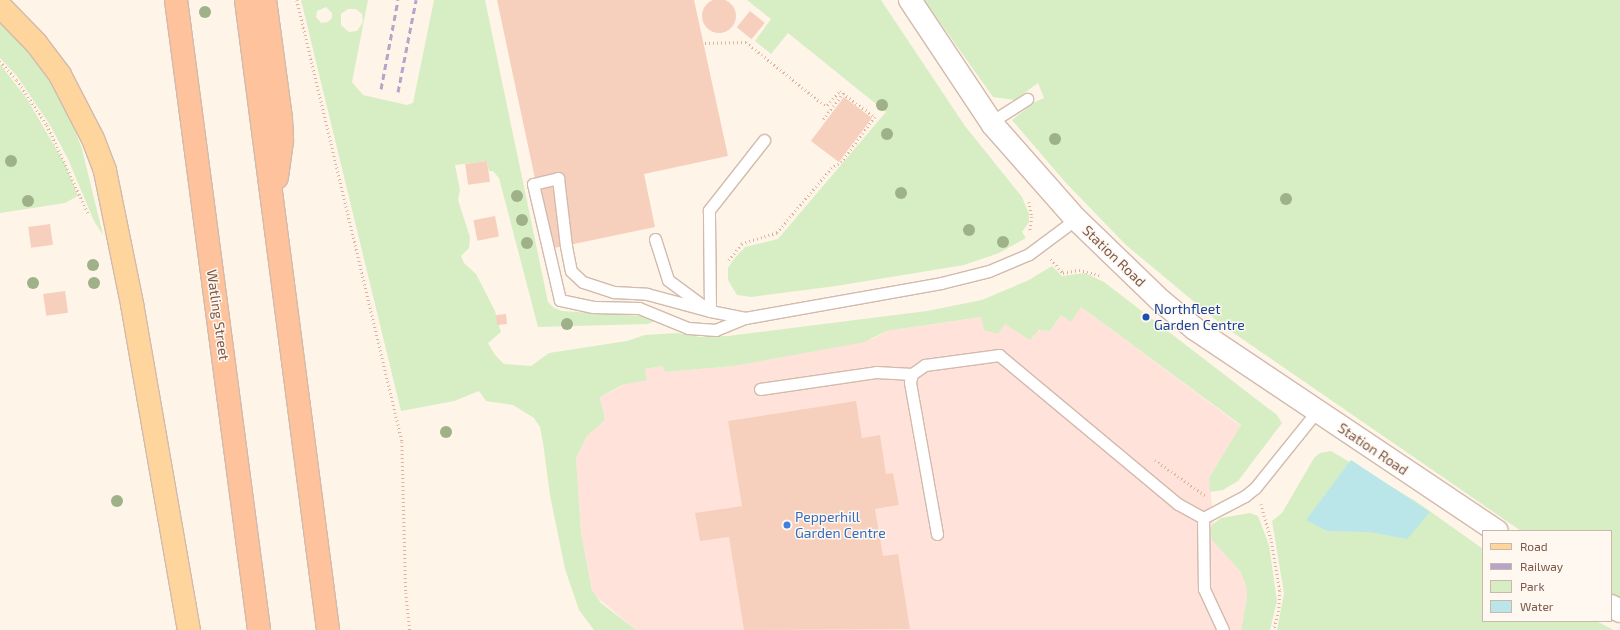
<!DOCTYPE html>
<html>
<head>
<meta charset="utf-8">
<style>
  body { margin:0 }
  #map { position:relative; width:1620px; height:630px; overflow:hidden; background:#fef4e8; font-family:"Exo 2",sans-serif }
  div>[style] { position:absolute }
  .commercial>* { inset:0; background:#ffe3db }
  .green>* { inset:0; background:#d7eec4 }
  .water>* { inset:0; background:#bae6ea }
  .building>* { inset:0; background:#f6d0bd; transform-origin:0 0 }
  .round { border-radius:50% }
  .path>* { height:2.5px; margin-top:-1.25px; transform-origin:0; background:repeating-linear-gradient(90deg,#dcb39f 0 1px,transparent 0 4px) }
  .roads { filter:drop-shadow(1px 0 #d2baac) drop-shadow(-1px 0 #d2baac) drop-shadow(0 1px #d2baac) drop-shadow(0 -1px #d2baac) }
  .service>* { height:11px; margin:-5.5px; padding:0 5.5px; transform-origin:5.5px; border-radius:5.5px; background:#fff }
  .secondary>* { height:22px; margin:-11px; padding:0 11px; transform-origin:11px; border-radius:11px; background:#fff }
  .primary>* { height:22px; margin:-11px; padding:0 11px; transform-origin:11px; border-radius:11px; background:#ffd59e }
  .trunk>* { height:22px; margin:-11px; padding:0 11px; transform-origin:11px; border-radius:11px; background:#fec29c }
  .rail>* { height:3px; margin-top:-1.5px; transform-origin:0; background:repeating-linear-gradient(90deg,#b6a4ca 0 6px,transparent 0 10px) }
  .trees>* { width:12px; height:12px; margin:-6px; border-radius:50%; background:#9fb189 }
  .dots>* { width:11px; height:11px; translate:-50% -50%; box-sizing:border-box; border:2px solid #fff8f0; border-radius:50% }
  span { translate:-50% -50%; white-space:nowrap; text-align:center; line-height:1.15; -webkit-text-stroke:3px #fff8f0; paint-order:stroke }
  .street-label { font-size:14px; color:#7b5849 }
  .transit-label { font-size:14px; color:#164399 }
  .left { translate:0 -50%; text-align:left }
  .shop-label { font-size:14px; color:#366cbe }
  .legend { position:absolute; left:1482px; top:530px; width:130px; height:92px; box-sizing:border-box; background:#fff8f0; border:1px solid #cab8ad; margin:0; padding:5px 7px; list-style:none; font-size:12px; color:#7b5849 }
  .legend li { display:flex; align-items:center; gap:8px; height:20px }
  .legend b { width:20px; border:1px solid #cab8ad }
</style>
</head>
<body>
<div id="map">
  <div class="commercial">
    <i style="clip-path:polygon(1081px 307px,1241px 426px,1209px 478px,1214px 523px,1212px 525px,1212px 539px,1240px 571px,1246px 585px,1247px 597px,1241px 630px,636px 630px,593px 594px,581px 532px,576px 458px,587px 436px,605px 420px,600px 397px,624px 385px,645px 369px,664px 366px,665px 372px,734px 366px,873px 339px,886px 331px,982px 317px,1034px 334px,1041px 330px,1050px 331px,1061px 315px)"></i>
  </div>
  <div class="green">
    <i style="clip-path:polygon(evenodd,301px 0,368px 0,352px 82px,363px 95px,407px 105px,413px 103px,434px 0,485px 0,548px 302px,554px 308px,562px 311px,643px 316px,657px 320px,648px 324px,538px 327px,499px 178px,493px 171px,489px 171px,487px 161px,455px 165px,460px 190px,458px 200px,470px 237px,469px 248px,461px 256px,464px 263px,476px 274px,495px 311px,501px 332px,488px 343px,495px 355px,504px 364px,531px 366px,549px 353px,627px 341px,645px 335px,677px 333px,701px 337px,728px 336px,927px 311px,982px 300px,1029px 280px,1052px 266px,1062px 276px,1085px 273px,1104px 282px,1277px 415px,1282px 423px,1238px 481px,1223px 490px,1210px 492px,1209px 478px,1241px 425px,1081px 307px,1071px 322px,1061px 315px,1050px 331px,1039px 330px,1030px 340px,1005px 324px,998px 334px,984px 330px,981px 317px,886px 331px,865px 342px,734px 366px,665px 372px,663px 366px,645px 369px,647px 380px,622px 385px,600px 397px,605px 420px,587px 436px,576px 458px,581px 532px,592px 590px,601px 603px,636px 630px,594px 630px,579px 610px,565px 569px,550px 495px,543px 443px,540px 427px,534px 418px,513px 405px,486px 401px,479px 391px,454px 401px,401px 411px,301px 0,326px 7px,332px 13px,332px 18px,328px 22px,321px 23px,316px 17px,317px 11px,326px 7px,301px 0,348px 9px,356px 9px,362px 14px,363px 22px,357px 31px,349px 32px,341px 25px,341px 14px,348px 9px)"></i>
    <i style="clip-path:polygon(747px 0,881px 0,965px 126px,1022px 197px,1029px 214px,1029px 222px,1022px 232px,1026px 238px,999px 253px,964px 265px,836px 286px,751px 297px,737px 295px,728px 280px,728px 268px,734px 259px,745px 247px,778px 239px,886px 112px,788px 33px,771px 54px,755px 41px,771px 19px)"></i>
    <i style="clip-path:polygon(924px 0,1620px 0,1620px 599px,1611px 593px,1611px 531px,1521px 531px,1222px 325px,1126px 245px,1066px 183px,1012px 120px,1035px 102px,1044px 98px,1038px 83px,1015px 100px,993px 97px)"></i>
    <i style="clip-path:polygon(0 18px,45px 68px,63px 99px,82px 149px,103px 235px,94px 221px,68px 159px,50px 125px,17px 76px,0 58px)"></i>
    <i style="clip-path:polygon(0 64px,27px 99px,65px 164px,78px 196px,65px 203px,0 213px)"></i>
    <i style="clip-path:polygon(1331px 451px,1417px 502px,1483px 549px,1483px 621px,1596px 621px,1614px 630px,1277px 630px,1284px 593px,1272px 521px,1282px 513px,1314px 458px,1320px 453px)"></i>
    <i style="clip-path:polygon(1250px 513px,1258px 516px,1269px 545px,1277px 601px,1270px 630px,1241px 630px,1247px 597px,1246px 585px,1240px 571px,1212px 540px,1210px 531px,1212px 525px,1221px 518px)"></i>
  </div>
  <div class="water">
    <i style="clip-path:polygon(1351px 460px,1430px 512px,1407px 539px,1370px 532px,1327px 531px,1306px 520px)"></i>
  </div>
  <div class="building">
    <i class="round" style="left:702px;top:-1px;width:34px;height:34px"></i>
    <i style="clip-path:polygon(497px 0,694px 0,728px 156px,644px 174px,655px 227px,550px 249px)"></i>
    <i style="left:750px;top:11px;width:19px;height:21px;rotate:39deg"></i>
    <i style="left:844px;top:97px;width:35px;height:55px;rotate:37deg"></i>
    <i style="left:487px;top:161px;width:21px;height:22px;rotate:82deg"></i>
    <i style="left:495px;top:216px;width:21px;height:22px;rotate:79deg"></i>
    <i style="left:50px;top:224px;width:21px;height:22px;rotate:82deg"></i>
    <i style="left:65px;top:291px;width:22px;height:22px;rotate:82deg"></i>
    <i style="left:506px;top:314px;width:10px;height:10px;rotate:84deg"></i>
    <i style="clip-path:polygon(856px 401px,862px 438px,880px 435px,886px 474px,893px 473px,899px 505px,875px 509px,883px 556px,898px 554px,910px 629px,744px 630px,729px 537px,700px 541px,695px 513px,742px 506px,728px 421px)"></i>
  </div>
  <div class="path">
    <i style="left:297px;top:0;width:454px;rotate:76.6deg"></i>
    <i style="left:402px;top:442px;width:151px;rotate:88.5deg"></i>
    <i style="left:406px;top:593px;width:37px;rotate:84deg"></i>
    <i style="left:705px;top:43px;width:41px;rotate:-1.4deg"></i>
    <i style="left:746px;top:42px;width:100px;rotate:38.9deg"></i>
    <i style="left:824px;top:105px;width:3px"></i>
    <i style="left:827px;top:105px;width:19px;rotate:-47deg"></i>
    <i style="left:840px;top:91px;width:44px;rotate:36.6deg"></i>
    <i style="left:875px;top:117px;width:56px;rotate:126.3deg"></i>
    <i style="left:842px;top:162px;width:12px;rotate:149deg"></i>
    <i style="left:832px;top:168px;width:85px;rotate:130.2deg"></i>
    <i style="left:777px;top:233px;width:37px;rotate:163deg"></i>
    <i style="left:742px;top:244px;width:23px;rotate:128deg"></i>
    <i style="left:0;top:61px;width:25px;rotate:48deg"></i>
    <i style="left:17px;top:80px;width:54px;rotate:56.3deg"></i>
    <i style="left:47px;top:125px;width:97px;rotate:65deg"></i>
    <i style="left:823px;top:119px;width:33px;rotate:-52deg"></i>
    <i style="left:1029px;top:202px;width:15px;rotate:79deg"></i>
    <i style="left:1032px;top:217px;width:15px;rotate:98deg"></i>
    <i style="left:1051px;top:259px;width:18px;rotate:49deg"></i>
    <i style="left:1063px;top:273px;width:16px;rotate:-11deg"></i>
    <i style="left:1079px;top:270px;width:21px;rotate:14deg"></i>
    <i style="left:1155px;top:460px;width:62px;rotate:35.2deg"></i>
    <i style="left:1261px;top:504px;width:35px;rotate:74deg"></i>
    <i style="left:1271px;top:538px;width:54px;rotate:80.4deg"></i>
    <i style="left:1280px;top:591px;width:20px;rotate:93deg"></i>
    <i style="left:1279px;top:611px;width:20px;rotate:105deg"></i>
  </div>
  <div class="roads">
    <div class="service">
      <i style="left:991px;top:122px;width:43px;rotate:-32.6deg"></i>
      <i style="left:655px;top:239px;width:43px;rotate:72.4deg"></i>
      <i style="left:668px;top:280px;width:52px;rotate:36.4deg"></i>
      <i style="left:710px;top:311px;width:36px;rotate:11deg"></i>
      <i style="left:745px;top:318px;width:199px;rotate:-10.1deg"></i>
      <i style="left:941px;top:283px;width:49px;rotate:-14deg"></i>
      <i style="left:989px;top:271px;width:43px;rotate:-23deg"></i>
      <i style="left:1029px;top:254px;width:59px;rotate:-36.7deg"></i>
      <i style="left:745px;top:318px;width:31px;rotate:158deg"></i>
      <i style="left:716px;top:330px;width:28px;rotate:-176deg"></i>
      <i style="left:688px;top:328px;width:53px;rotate:-157.8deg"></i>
      <i style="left:639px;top:308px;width:46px;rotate:-178.8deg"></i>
      <i style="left:593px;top:307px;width:34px;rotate:-168deg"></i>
      <i style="left:560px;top:300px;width:119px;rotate:-103.1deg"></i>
      <i style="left:533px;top:184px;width:26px;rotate:-13deg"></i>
      <i style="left:558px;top:178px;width:68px;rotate:83.3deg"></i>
      <i style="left:566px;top:246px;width:25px;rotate:79deg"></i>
      <i style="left:571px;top:271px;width:16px;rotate:43deg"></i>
      <i style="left:583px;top:282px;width:33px;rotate:18deg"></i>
      <i style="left:614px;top:292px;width:33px;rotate:3deg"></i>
      <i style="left:647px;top:294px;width:65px;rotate:15.1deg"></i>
      <i style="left:710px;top:311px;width:101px;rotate:-90.6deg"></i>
      <i style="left:709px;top:210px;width:89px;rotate:-51.8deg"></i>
      <i style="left:760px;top:389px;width:117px;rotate:-8.3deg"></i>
      <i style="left:876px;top:372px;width:36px;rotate:3deg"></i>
      <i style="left:1203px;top:518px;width:71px;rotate:89.2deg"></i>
      <i style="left:1204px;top:589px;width:45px;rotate:65.1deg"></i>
      <i style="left:937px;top:534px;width:154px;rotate:-100.1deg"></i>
      <i style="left:910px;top:382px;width:8px;rotate:-76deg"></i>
      <i style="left:912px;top:374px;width:16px;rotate:-35deg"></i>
      <i style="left:925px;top:365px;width:75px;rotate:-7.7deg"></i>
      <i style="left:999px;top:355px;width:233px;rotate:39.8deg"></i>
      <i style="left:1178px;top:504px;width:29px;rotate:29deg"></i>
      <i style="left:1203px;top:518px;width:47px;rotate:-27.6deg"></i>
      <i style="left:1245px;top:496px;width:13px;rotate:-39deg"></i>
      <i style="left:1255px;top:488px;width:99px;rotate:-51.2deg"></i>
    </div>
    <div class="secondary">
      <i style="left:910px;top:0;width:150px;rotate:56.4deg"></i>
      <i style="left:993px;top:125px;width:125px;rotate:48.6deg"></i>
      <i style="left:1076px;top:219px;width:117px;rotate:44deg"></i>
      <i style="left:1160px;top:300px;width:45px;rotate:39.6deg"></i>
      <i style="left:1195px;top:329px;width:363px;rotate:33.8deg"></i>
      <i style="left:1611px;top:606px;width:10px;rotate:29deg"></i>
    </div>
    <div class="primary">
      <i style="left:0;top:6px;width:52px;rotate:45.8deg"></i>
      <i style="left:36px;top:43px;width:40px;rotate:53deg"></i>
      <i style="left:60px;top:75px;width:72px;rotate:62.7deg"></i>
      <i style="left:93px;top:139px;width:34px;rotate:69deg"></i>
      <i style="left:105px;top:171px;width:136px;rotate:78.5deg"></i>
      <i style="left:132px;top:304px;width:331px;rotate:80.1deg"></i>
    </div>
    <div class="trunk">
      <i style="left:176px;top:0;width:635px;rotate:82.49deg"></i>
      <i style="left:246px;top:0;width:635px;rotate:82.58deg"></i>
      <i style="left:265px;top:0;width:120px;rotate:82.3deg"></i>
      <i style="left:281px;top:119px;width:22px;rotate:87deg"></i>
      <i style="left:282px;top:141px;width:37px;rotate:98deg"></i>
    </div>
  </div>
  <div class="rail">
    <i style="left:381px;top:89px;width:91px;rotate:-79.2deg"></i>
    <i style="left:398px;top:92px;width:94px;rotate:-78.9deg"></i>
  </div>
  <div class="trees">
    <i style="left:205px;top:12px"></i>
    <i style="left:882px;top:105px"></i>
    <i style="left:887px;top:134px"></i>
    <i style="left:1055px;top:139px"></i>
    <i style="left:11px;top:161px"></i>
    <i style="left:901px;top:193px"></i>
    <i style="left:517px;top:196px"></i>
    <i style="left:1286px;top:199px"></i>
    <i style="left:28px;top:201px"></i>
    <i style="left:522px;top:220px"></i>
    <i style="left:969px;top:230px"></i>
    <i style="left:1003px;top:242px"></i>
    <i style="left:527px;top:243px"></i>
    <i style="left:93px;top:265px"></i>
    <i style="left:33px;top:283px"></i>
    <i style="left:94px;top:283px"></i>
    <i style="left:567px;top:324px"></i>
    <i style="left:446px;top:432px"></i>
    <i style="left:117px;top:501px"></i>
  </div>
  <div class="dots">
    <i style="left:1146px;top:317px;background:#1a4fb4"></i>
    <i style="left:787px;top:525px;background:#3f7fe0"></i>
  </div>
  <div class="street-label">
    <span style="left:1114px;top:256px;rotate:44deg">Station Road</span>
    <span style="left:218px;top:315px;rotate:82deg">Watling Street</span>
    <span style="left:1373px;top:449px;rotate:34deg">Station Road</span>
  </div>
  <div class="transit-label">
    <span class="left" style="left:1154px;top:317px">Northfleet<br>Garden Centre</span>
  </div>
  <div class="shop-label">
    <span class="left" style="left:795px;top:525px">Pepperhill<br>Garden Centre</span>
  </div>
  <ul class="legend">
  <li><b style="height:5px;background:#ffd59e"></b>Road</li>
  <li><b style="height:5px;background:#b6a4ca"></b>Railway</li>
  <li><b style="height:11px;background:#d7eec4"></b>Park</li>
  <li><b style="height:11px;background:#bae6ea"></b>Water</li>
  </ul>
</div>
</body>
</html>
